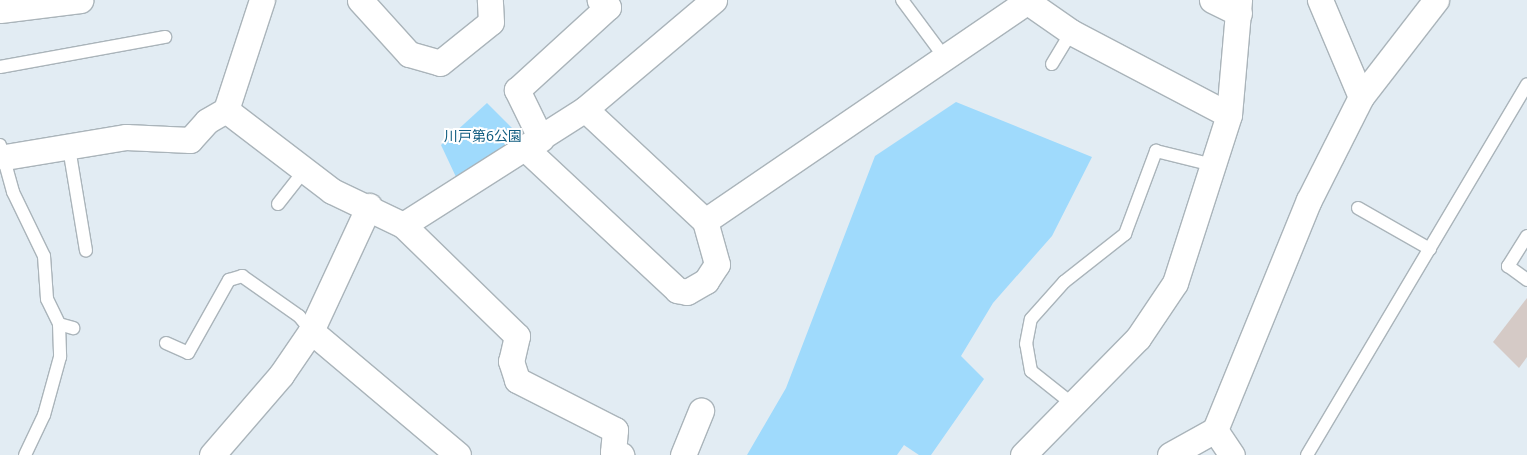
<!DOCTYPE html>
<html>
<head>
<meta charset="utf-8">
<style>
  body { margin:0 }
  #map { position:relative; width:1527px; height:455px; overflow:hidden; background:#e2ecf3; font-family:"Noto Sans","Noto Sans JP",sans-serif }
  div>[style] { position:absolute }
  .green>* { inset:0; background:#9fdafc }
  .building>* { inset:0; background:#d5cac6 }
  .roads { filter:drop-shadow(1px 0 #aab4ba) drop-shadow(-1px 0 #aab4ba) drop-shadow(0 1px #aab4ba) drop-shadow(0 -1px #aab4ba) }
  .lane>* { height:12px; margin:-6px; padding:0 6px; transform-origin:6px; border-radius:6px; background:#fff }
  .street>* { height:25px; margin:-12.5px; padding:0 12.5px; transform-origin:12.5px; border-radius:12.5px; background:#fff }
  span { translate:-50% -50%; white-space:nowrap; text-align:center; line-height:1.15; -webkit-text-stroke:4px #fff; paint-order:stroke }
  .park-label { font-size:14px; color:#125e81 }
</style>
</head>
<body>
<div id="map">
  <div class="green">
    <i style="clip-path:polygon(956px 102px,1092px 157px,1052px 236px,993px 303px,961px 356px,984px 379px,931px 455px,919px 455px,904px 445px,897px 455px,747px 455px,786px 388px,875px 156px)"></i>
    <i style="clip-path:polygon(487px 103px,523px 139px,456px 177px,441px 145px)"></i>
  </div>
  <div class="building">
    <i style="clip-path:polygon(1527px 298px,1527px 357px,1519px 368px,1493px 342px)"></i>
  </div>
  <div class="roads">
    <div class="lane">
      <i style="left:902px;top:0;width:72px;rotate:53.4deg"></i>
      <i style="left:1052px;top:64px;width:37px;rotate:-59deg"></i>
      <i style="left:0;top:67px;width:168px;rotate:-10.3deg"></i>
      <i style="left:0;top:145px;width:49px;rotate:74.5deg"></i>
      <i style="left:13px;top:192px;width:71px;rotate:64.2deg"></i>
      <i style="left:44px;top:256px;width:43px;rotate:86deg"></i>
      <i style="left:47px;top:299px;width:28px;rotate:64deg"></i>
      <i style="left:59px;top:324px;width:33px;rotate:88deg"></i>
      <i style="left:60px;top:357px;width:60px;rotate:105.4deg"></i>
      <i style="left:44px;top:415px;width:44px;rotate:115.4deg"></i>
      <i style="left:69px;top:148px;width:104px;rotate:80.6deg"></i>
      <i style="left:278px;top:204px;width:42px;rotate:-51.8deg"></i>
      <i style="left:1358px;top:208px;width:83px;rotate:29.7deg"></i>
      <i style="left:1527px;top:236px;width:36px;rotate:122deg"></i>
      <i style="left:1508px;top:266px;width:24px;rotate:36deg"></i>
      <i style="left:59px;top:324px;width:15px;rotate:16deg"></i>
      <i style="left:166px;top:343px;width:24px;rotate:24deg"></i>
      <i style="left:188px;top:353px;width:84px;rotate:-60.7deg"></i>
      <i style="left:229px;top:280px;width:14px;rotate:-17deg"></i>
      <i style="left:242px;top:276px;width:70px;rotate:35.1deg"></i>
      <i style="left:299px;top:316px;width:19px;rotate:51deg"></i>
      <i style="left:1075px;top:406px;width:56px;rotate:-141.5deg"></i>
      <i style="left:1031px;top:371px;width:27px;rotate:-100deg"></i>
      <i style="left:1026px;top:344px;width:25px;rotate:-79deg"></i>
      <i style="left:1031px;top:319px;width:50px;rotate:-48.3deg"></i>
      <i style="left:1064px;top:282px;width:78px;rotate:-38.2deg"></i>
      <i style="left:1125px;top:234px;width:89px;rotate:-69.5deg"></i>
      <i style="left:1156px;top:151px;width:55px;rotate:13.8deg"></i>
      <i style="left:1307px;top:455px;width:431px;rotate:-59.3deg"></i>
    </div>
    <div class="street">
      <i style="left:360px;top:0;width:73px;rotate:47.8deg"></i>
      <i style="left:409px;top:54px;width:32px;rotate:16deg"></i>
      <i style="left:440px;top:63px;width:65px;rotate:-38.8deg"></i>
      <i style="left:491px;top:22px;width:22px;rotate:-93deg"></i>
      <i style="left:1025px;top:0;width:56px;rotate:34.8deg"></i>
      <i style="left:1071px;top:32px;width:178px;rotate:27.7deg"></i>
      <i style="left:1212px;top:0;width:30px;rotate:26deg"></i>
      <i style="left:1320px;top:0;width:105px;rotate:67.1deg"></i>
      <i style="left:0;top:10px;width:81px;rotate:-7.1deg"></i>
      <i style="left:226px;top:110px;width:133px;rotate:37.4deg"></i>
      <i style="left:332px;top:191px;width:79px;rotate:25.6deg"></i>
      <i style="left:403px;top:225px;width:159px;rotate:44.2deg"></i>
      <i style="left:517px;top:336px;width:26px;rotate:103deg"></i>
      <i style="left:511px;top:361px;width:20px;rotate:72deg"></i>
      <i style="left:517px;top:380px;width:110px;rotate:27deg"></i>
      <i style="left:615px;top:430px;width:22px;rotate:95deg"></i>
      <i style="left:613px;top:452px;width:9px;rotate:21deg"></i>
      <i style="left:541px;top:139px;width:55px;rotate:-116.1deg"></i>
      <i style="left:517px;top:90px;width:123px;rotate:-42.4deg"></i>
      <i style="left:608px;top:7px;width:11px;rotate:-139deg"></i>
      <i style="left:526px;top:149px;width:207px;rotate:43deg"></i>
      <i style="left:677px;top:290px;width:10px;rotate:11deg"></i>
      <i style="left:687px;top:292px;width:22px;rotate:-30deg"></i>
      <i style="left:706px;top:281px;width:20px;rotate:-57deg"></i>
      <i style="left:717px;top:264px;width:45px;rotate:-105.6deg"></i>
      <i style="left:705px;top:221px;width:164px;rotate:-137deg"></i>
      <i style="left:5px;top:157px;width:123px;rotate:-9.4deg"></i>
      <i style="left:126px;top:137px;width:64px;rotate:2.7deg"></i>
      <i style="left:190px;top:140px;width:25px;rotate:-48deg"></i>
      <i style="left:207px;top:121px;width:22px;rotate:-30deg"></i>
      <i style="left:226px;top:110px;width:116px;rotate:-71.9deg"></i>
      <i style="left:705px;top:221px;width:392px;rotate:-34.3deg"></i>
      <i style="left:403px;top:225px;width:216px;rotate:-32.5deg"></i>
      <i style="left:585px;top:109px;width:169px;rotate:-40.2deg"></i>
      <i style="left:311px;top:331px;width:192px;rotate:40.1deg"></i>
      <i style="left:1215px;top:430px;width:30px;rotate:56deg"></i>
      <i style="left:212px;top:455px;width:106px;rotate:-49.2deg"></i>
      <i style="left:281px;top:375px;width:53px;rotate:-55.7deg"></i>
      <i style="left:311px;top:331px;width:138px;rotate:-65.1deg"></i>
      <i style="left:683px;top:455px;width:48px;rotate:-67.8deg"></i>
      <i style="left:1023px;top:455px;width:164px;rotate:-45.5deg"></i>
      <i style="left:1138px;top:338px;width:66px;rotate:-56.1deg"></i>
      <i style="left:1175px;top:283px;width:176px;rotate:-72.2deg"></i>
      <i style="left:1229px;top:115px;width:115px;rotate:-85deg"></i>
      <i style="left:1170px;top:455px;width:51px;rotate:-29.1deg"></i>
      <i style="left:1215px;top:430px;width:248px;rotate:-67.8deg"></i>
      <i style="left:1309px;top:200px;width:115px;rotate:-63.2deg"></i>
      <i style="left:1361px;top:97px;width:123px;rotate:-52.3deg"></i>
    </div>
  </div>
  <div class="park-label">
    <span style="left:483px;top:136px">川戸第6公園</span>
  </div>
</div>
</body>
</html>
